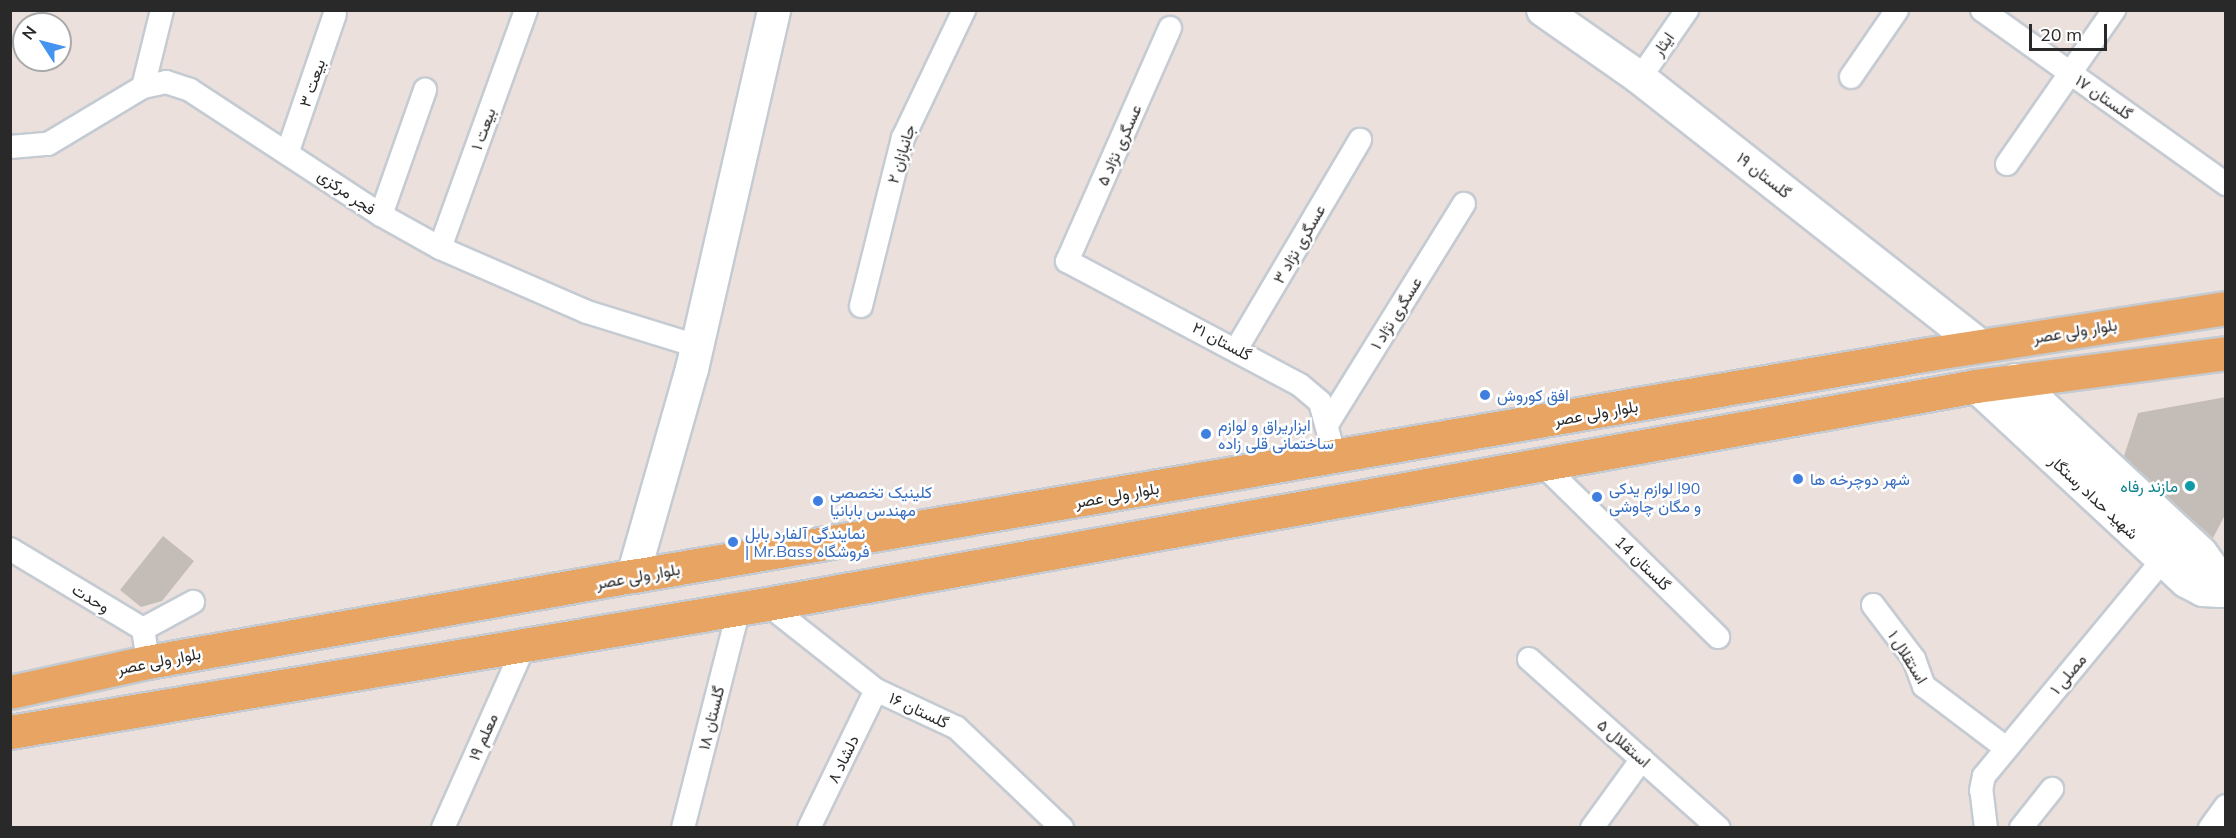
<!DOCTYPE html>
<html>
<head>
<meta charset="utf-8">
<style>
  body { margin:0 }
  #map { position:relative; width:2236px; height:838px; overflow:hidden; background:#ebe0dc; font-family:Mulish,Vazirmatn,sans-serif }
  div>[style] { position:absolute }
  .building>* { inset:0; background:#c3bcb7 }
  .roads { filter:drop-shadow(2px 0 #c4cbd2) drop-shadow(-2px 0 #c4cbd2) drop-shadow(0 2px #c4cbd2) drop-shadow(0 -2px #c4cbd2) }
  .minor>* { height:22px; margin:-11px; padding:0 11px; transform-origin:11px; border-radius:11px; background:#fff }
  .secondary>* { height:32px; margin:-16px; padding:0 16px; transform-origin:16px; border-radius:16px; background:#fff }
  .primary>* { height:33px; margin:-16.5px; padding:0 16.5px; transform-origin:16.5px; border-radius:16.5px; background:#e8a463 }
  .dots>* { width:16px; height:16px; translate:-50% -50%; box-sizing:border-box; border:3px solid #fff; border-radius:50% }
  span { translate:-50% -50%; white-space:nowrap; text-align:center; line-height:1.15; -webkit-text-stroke:5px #fff; paint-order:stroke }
  .street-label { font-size:16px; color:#292929 }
  .shop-label { font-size:16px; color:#366cbe }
  .left { translate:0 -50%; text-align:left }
  .culture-label { font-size:16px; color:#0d838f }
  .right { translate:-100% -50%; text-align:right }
  .frame { position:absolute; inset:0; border:12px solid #292929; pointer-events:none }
  .north { position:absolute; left:12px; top:12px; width:60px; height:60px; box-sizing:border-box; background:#fff; border:2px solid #a9a9a9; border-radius:50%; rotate:306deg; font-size:16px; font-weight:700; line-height:24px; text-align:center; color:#292929 }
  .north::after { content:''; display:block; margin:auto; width:21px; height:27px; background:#4493ef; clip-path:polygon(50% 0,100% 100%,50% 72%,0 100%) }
  .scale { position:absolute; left:2029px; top:24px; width:78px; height:27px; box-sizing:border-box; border:3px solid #292929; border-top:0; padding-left:8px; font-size:18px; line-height:21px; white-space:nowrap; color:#292929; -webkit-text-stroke:4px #fff; paint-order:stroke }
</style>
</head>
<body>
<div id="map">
  <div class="building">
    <i style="clip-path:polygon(2226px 397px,2226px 513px,2213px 538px,2123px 459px,2138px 413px)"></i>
    <i style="clip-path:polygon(163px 536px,194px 561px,162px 601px,141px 607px,120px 590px)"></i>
  </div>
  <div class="roads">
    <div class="minor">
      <i style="left:1982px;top:10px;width:300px;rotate:35.5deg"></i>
      <i style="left:1170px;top:28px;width:255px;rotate:113.8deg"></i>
      <i style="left:1067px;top:261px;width:264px;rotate:28deg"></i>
      <i style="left:1300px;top:385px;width:26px;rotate:40deg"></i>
      <i style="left:1320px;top:402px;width:58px;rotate:75deg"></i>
      <i style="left:1851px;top:77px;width:81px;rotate:-55.5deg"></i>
      <i style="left:1640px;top:78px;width:83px;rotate:-55.3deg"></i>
      <i style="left:143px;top:87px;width:79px;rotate:-76.1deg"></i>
      <i style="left:10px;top:147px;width:38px;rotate:-5deg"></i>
      <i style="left:48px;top:144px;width:111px;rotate:-31deg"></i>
      <i style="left:143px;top:87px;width:24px;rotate:-12deg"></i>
      <i style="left:166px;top:82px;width:25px;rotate:18deg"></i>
      <i style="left:190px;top:90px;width:228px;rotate:33.2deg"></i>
      <i style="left:381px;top:215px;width:68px;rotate:29.2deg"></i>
      <i style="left:440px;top:248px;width:160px;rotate:23.5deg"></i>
      <i style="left:587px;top:312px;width:115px;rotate:17.2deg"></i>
      <i style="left:288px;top:151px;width:145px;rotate:-71.1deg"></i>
      <i style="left:2007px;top:164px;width:188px;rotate:-55.2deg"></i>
      <i style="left:381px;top:215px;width:133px;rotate:-70.6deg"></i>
      <i style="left:440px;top:248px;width:253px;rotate:-70.1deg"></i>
      <i style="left:861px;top:306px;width:173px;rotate:-76deg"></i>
      <i style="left:903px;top:138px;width:142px;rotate:-64.5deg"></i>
      <i style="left:1237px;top:348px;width:242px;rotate:-59.4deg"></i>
      <i style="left:1328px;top:423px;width:258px;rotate:-58.2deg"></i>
      <i style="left:1542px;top:464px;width:247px;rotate:44.5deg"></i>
      <i style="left:10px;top:549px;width:155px;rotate:31deg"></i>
      <i style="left:143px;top:629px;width:33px;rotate:81deg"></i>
      <i style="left:767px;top:604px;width:139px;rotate:38.3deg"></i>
      <i style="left:876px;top:690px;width:89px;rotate:25.1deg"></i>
      <i style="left:957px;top:728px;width:145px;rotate:43.6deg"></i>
      <i style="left:1873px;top:605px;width:68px;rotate:52.8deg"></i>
      <i style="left:1914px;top:659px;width:29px;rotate:70deg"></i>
      <i style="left:1924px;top:686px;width:103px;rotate:37.1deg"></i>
      <i style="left:143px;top:629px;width:57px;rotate:-28.4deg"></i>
      <i style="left:1529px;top:659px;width:254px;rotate:41.7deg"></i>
      <i style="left:443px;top:828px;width:199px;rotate:-66deg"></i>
      <i style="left:683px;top:828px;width:227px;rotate:-75.7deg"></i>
      <i style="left:809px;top:828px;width:153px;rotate:-64.1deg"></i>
      <i style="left:1592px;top:828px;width:85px;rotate:-54.1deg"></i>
      <i style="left:1986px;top:828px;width:38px;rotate:-97deg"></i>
      <i style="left:1981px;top:790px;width:14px;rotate:-78deg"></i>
      <i style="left:1984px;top:776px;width:279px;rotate:-50.4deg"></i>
      <i style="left:2021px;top:828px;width:50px;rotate:-51.5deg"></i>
      <i style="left:2210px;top:828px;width:27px;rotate:-54deg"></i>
    </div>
    <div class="secondary">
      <i style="left:1543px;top:10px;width:118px;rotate:35deg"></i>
      <i style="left:1640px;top:78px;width:434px;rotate:38.2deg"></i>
      <i style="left:1976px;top:386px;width:287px;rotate:42.9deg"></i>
      <i style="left:2186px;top:581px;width:19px;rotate:28deg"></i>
      <i style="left:2203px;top:590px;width:18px;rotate:3deg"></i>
      <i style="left:2221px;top:591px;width:21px;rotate:-109deg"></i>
      <i style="left:2214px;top:571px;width:22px;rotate:-126deg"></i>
      <i style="left:2201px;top:553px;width:254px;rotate:-137.1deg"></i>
      <i style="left:633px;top:576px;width:215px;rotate:-74.1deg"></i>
      <i style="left:692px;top:369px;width:368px;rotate:-77.1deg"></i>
    </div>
    <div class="primary">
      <i style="left:10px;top:692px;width:141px;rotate:-12.3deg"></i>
      <i style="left:148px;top:662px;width:493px;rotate:-10.1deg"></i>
      <i style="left:633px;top:576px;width:1315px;rotate:-9.72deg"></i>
      <i style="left:1929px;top:354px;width:301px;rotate:-8.8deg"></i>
      <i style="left:10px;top:732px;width:768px;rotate:-9.6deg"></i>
      <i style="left:767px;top:604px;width:1228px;rotate:-10.22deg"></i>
      <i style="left:1976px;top:386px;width:252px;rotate:-7.5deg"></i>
    </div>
  </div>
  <div class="dots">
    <i style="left:1485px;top:395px;background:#3f7fe0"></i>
    <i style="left:1206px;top:434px;background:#3f7fe0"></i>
    <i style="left:1798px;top:479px;background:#3f7fe0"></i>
    <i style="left:2190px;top:486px;background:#0f9aa8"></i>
    <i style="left:1597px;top:497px;background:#3f7fe0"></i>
    <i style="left:818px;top:501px;background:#3f7fe0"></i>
    <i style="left:733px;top:542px;background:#3f7fe0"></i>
  </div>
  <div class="street-label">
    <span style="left:1663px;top:44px;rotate:-55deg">ایثار</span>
    <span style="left:312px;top:83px;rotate:-71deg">بیعت ۳</span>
    <span style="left:2104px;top:97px;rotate:35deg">گلستان ۱۷</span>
    <span style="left:483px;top:129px;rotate:-70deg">بیعت ۱</span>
    <span style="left:1119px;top:145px;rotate:-66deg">عسگری نژاد ۵</span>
    <span style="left:901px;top:154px;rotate:-73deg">جانبازان ۲</span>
    <span style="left:1764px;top:175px;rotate:38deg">گلستان ۱۹</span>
    <span style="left:347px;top:192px;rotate:35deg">فجر مرکزی</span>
    <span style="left:1299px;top:244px;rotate:-60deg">عسگری نژاد ۳</span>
    <span style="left:1396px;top:313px;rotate:-58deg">عسگری نژاد ۱</span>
    <span style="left:2075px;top:331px;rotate:-9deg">بلوار ولی عصر</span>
    <span style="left:1222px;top:341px;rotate:28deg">گلستان ۲۱</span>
    <span style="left:1596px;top:413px;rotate:-10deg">بلوار ولی عصر</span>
    <span style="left:1117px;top:495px;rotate:-10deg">بلوار ولی عصر</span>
    <span style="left:2094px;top:497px;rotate:43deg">شهید حداد رستگار</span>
    <span style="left:1643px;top:563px;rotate:44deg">گلستان 14</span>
    <span style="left:638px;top:576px;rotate:-10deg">بلوار ولی عصر</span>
    <span style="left:91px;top:598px;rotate:31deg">وحدت</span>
    <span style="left:1908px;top:657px;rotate:58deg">استقلال ۱</span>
    <span style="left:159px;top:661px;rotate:-11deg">بلوار ولی عصر</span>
    <span style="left:2068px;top:674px;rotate:-50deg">مصلی ۱</span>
    <span style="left:919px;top:710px;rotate:25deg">گلستان ۱۶</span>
    <span style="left:711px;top:718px;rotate:-76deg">گلستان ۱۸</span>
    <span style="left:483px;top:737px;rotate:-66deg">معلم ۱۹</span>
    <span style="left:1624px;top:743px;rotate:41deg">استقلال ۵</span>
    <span style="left:843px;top:759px;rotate:-64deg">دلشاد ۸</span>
  </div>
  <div class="shop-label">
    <span class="left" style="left:1497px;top:395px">افق کوروش</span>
    <span class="left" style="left:1218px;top:434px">ابزاریراق و لوازم<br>ساختمانی قلی زاده</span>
    <span class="left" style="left:1810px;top:479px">شهر دوچرخه ها</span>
    <span class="left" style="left:1609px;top:497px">لوازم یدکی l90<br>و مگان چاوشی</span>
    <span class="left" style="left:830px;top:501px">کلینیک تخصصی<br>مهندس بابانیا</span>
    <span class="left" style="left:745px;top:542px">نمایندگی آلفارد بابل<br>| Mr.Bass فروشگاه</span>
  </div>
  <div class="culture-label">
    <span class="right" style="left:2178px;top:486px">مازند رفاه</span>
  </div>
  <div class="frame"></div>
  <div class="north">N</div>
  <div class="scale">20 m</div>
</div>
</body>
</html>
